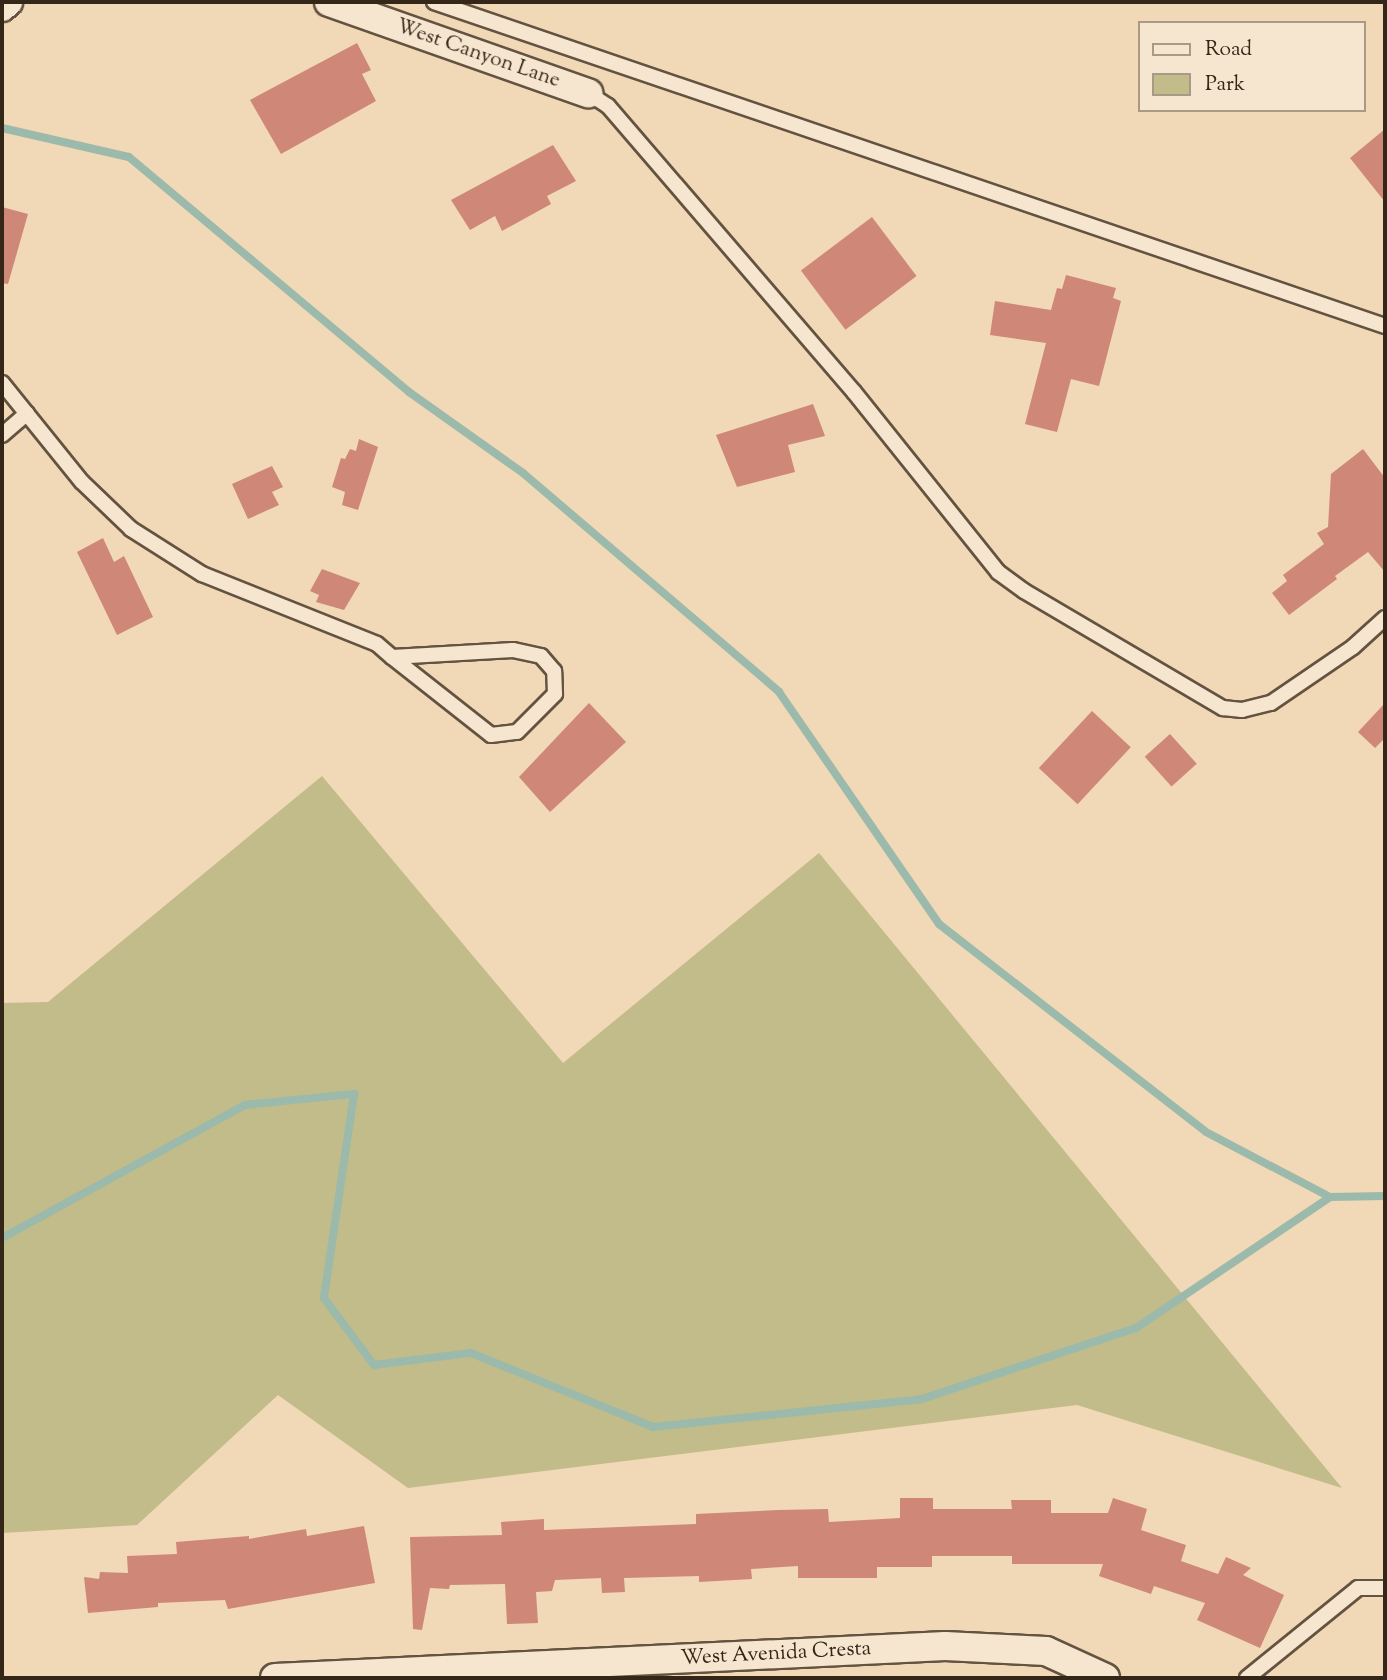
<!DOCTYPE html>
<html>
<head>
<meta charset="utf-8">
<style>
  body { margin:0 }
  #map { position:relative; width:1387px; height:1680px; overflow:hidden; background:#f1d8b6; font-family:"Sorts Mill Goudy",serif }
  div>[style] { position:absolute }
  .green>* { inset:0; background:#c1bc89 }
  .stream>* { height:8px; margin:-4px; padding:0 4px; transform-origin:4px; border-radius:4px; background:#9bbaab }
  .building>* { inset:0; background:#cf8777; transform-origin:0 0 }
  .roads { filter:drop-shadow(2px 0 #635340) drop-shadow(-2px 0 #635340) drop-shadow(0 2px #635340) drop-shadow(0 -2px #635340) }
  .service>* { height:14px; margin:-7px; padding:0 7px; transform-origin:7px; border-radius:7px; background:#f6e6d0 }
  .minor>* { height:28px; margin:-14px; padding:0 14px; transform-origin:14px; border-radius:14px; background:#f6e6d0 }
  span { translate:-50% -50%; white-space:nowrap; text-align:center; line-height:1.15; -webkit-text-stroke:5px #f6e6d0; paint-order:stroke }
  .street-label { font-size:21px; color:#342718 }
  .frame { position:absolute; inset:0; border:4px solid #342718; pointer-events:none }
  .legend { position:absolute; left:1138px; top:21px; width:228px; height:91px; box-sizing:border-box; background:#f6e6d0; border:2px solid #a89a86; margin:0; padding:9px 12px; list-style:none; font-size:21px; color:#342718 }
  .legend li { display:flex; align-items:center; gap:14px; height:35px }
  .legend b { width:35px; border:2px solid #a89a86 }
</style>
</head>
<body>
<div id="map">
  <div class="green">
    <i style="clip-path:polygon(322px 776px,563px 1063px,819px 853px,1342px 1488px,1077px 1405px,408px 1488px,278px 1395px,137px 1525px,2px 1533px,2px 1003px,48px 1002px)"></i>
  </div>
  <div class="stream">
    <i style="left:2px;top:128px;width:130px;rotate:12.9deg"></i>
    <i style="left:129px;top:157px;width:366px;rotate:40deg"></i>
    <i style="left:409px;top:392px;width:140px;rotate:35.4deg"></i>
    <i style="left:523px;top:473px;width:337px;rotate:40.5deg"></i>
    <i style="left:779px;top:692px;width:282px;rotate:55.4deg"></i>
    <i style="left:939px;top:924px;width:338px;rotate:37.9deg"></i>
    <i style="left:1206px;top:1132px;width:140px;rotate:27.7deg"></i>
    <i style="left:2px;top:1238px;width:277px;rotate:-28.7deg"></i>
    <i style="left:245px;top:1105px;width:110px;rotate:-5.8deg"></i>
    <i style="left:354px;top:1094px;width:206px;rotate:98.4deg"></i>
    <i style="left:324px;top:1298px;width:84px;rotate:53.3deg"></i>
    <i style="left:374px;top:1365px;width:98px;rotate:-7.1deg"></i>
    <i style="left:471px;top:1353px;width:196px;rotate:22.1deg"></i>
    <i style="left:653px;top:1427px;width:270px;rotate:-5.9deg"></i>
    <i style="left:922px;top:1399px;width:225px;rotate:-18.4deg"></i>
    <i style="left:1136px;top:1328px;width:234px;rotate:-34deg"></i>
    <i style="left:1330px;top:1197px;width:55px;rotate:-1deg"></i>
  </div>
  <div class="building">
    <i style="clip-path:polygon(357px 43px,371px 70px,362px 74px,376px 101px,281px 154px,250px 100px)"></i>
    <i style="clip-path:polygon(1385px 129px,1385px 202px,1350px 158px)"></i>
    <i style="clip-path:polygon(553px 145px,576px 181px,547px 196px,551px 204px,502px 231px,495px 216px,470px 230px,451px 200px)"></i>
    <i style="clip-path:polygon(2px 207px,28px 214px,8px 284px,2px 283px)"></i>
    <i style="left:872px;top:217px;width:74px;height:89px;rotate:53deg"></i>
    <i style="clip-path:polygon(1066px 275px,1116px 288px,1113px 298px,1121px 301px,1099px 386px,1071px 379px,1057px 432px,1025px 424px,1046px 343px,990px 335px,995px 301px,1051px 310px,1057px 288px,1062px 289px)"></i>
    <i style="clip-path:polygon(813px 404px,825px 436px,788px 445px,795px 472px,737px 487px,716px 435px)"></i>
    <i style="clip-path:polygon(359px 439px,378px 447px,358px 510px,342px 505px,345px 492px,332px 487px,341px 458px,345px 459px,350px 449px,356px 451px)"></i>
    <i style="clip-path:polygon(1363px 449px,1385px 478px,1385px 572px,1368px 552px,1335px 576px,1337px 579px,1289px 615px,1272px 593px,1287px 581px,1283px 575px,1324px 544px,1317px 533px,1328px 527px,1331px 474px)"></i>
    <i style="clip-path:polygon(272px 466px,283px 487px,272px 492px,279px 505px,248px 519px,232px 484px)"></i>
    <i style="clip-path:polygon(103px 538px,114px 562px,124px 556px,153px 617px,117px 635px,77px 552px)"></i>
    <i style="clip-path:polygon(322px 569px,360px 583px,344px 610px,316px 602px,319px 595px,310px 591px)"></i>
    <i style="clip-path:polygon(589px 703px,626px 742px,550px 812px,519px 777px)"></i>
    <i style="clip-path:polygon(1385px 703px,1385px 738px,1375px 748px,1358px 732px)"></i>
    <i style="left:1092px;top:711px;width:53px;height:78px;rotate:43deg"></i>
    <i style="left:1170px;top:734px;width:40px;height:34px;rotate:48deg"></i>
    <i style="clip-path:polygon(900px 1498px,933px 1498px,933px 1509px,1012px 1509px,1011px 1500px,1051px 1500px,1051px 1513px,1108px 1513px,1113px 1498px,1147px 1509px,1141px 1530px,1186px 1545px,1181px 1561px,1218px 1574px,1226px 1557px,1251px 1568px,1243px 1575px,1284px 1595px,1260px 1648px,1197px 1620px,1205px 1603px,1154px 1586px,1151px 1594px,1099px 1576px,1103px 1564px,1012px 1564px,1012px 1556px,932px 1556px,932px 1567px,877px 1567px,877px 1578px,798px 1578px,798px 1566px,751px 1569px,752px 1579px,699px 1582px,699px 1576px,624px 1578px,625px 1592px,602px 1593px,601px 1578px,555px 1580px,552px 1591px,536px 1592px,538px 1623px,507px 1624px,505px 1584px,450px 1585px,449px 1589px,430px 1588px,422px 1630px,413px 1629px,410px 1537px,502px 1535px,501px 1522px,544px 1519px,544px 1530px,696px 1524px,696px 1514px,778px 1510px,828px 1509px,829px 1522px,900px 1518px)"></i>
    <i style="clip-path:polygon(364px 1526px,375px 1583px,228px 1609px,225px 1600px,158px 1603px,158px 1607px,88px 1613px,84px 1577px,99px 1579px,100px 1572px,128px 1573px,127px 1556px,177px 1554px,176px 1542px,249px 1536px,249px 1539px,306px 1529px,307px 1536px)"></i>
  </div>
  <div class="roads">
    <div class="service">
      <i style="left:434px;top:2px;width:1005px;rotate:18.81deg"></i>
      <i style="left:588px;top:93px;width:24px;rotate:33deg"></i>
      <i style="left:608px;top:106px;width:377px;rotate:49.3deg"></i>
      <i style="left:854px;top:392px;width:231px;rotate:51.3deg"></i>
      <i style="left:998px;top:572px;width:32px;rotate:36deg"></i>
      <i style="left:1024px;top:591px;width:231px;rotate:30.5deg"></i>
      <i style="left:1223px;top:708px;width:19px;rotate:6deg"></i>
      <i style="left:1242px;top:710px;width:30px;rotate:-14deg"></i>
      <i style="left:1271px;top:703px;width:99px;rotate:-34.3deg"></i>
      <i style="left:1353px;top:647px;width:43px;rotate:-42.2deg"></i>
      <i style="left:2px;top:383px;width:127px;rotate:51.1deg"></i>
      <i style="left:82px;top:482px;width:68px;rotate:43.8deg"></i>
      <i style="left:131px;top:529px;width:84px;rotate:32.4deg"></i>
      <i style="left:202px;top:574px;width:188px;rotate:21.8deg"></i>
      <i style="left:377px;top:644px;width:20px;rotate:41deg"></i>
      <i style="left:392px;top:657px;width:126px;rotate:38.2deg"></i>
      <i style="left:491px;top:735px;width:26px;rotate:-7deg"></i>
      <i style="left:517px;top:732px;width:54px;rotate:-45deg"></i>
      <i style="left:555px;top:694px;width:23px;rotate:-92deg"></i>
      <i style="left:554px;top:671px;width:20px;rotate:-131deg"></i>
      <i style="left:541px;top:656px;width:29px;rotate:-168deg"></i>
      <i style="left:513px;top:650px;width:121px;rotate:176.7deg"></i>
      <i style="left:2px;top:435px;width:33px;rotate:-41deg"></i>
      <i style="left:1247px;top:1678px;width:143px;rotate:-39deg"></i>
      <i style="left:1358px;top:1588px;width:27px"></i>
    </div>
    <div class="minor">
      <i style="left:329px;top:2px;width:275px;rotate:19.4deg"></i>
      <i style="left:2px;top:7px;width:8px;rotate:-40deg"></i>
      <i style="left:275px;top:1678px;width:671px;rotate:-2.73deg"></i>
      <i style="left:945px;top:1646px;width:101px;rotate:2.8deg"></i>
      <i style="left:1046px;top:1651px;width:65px;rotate:24.6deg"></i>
    </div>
  </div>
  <div class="street-label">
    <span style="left:478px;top:54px;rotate:19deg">West Canyon Lane</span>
    <span style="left:776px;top:1654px;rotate:-3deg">West Avenida Cresta</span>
  </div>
  <div class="frame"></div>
  <ul class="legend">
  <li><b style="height:9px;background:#f6e6d0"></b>Road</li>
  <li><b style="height:19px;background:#c1bc89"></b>Park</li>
  </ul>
</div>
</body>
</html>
